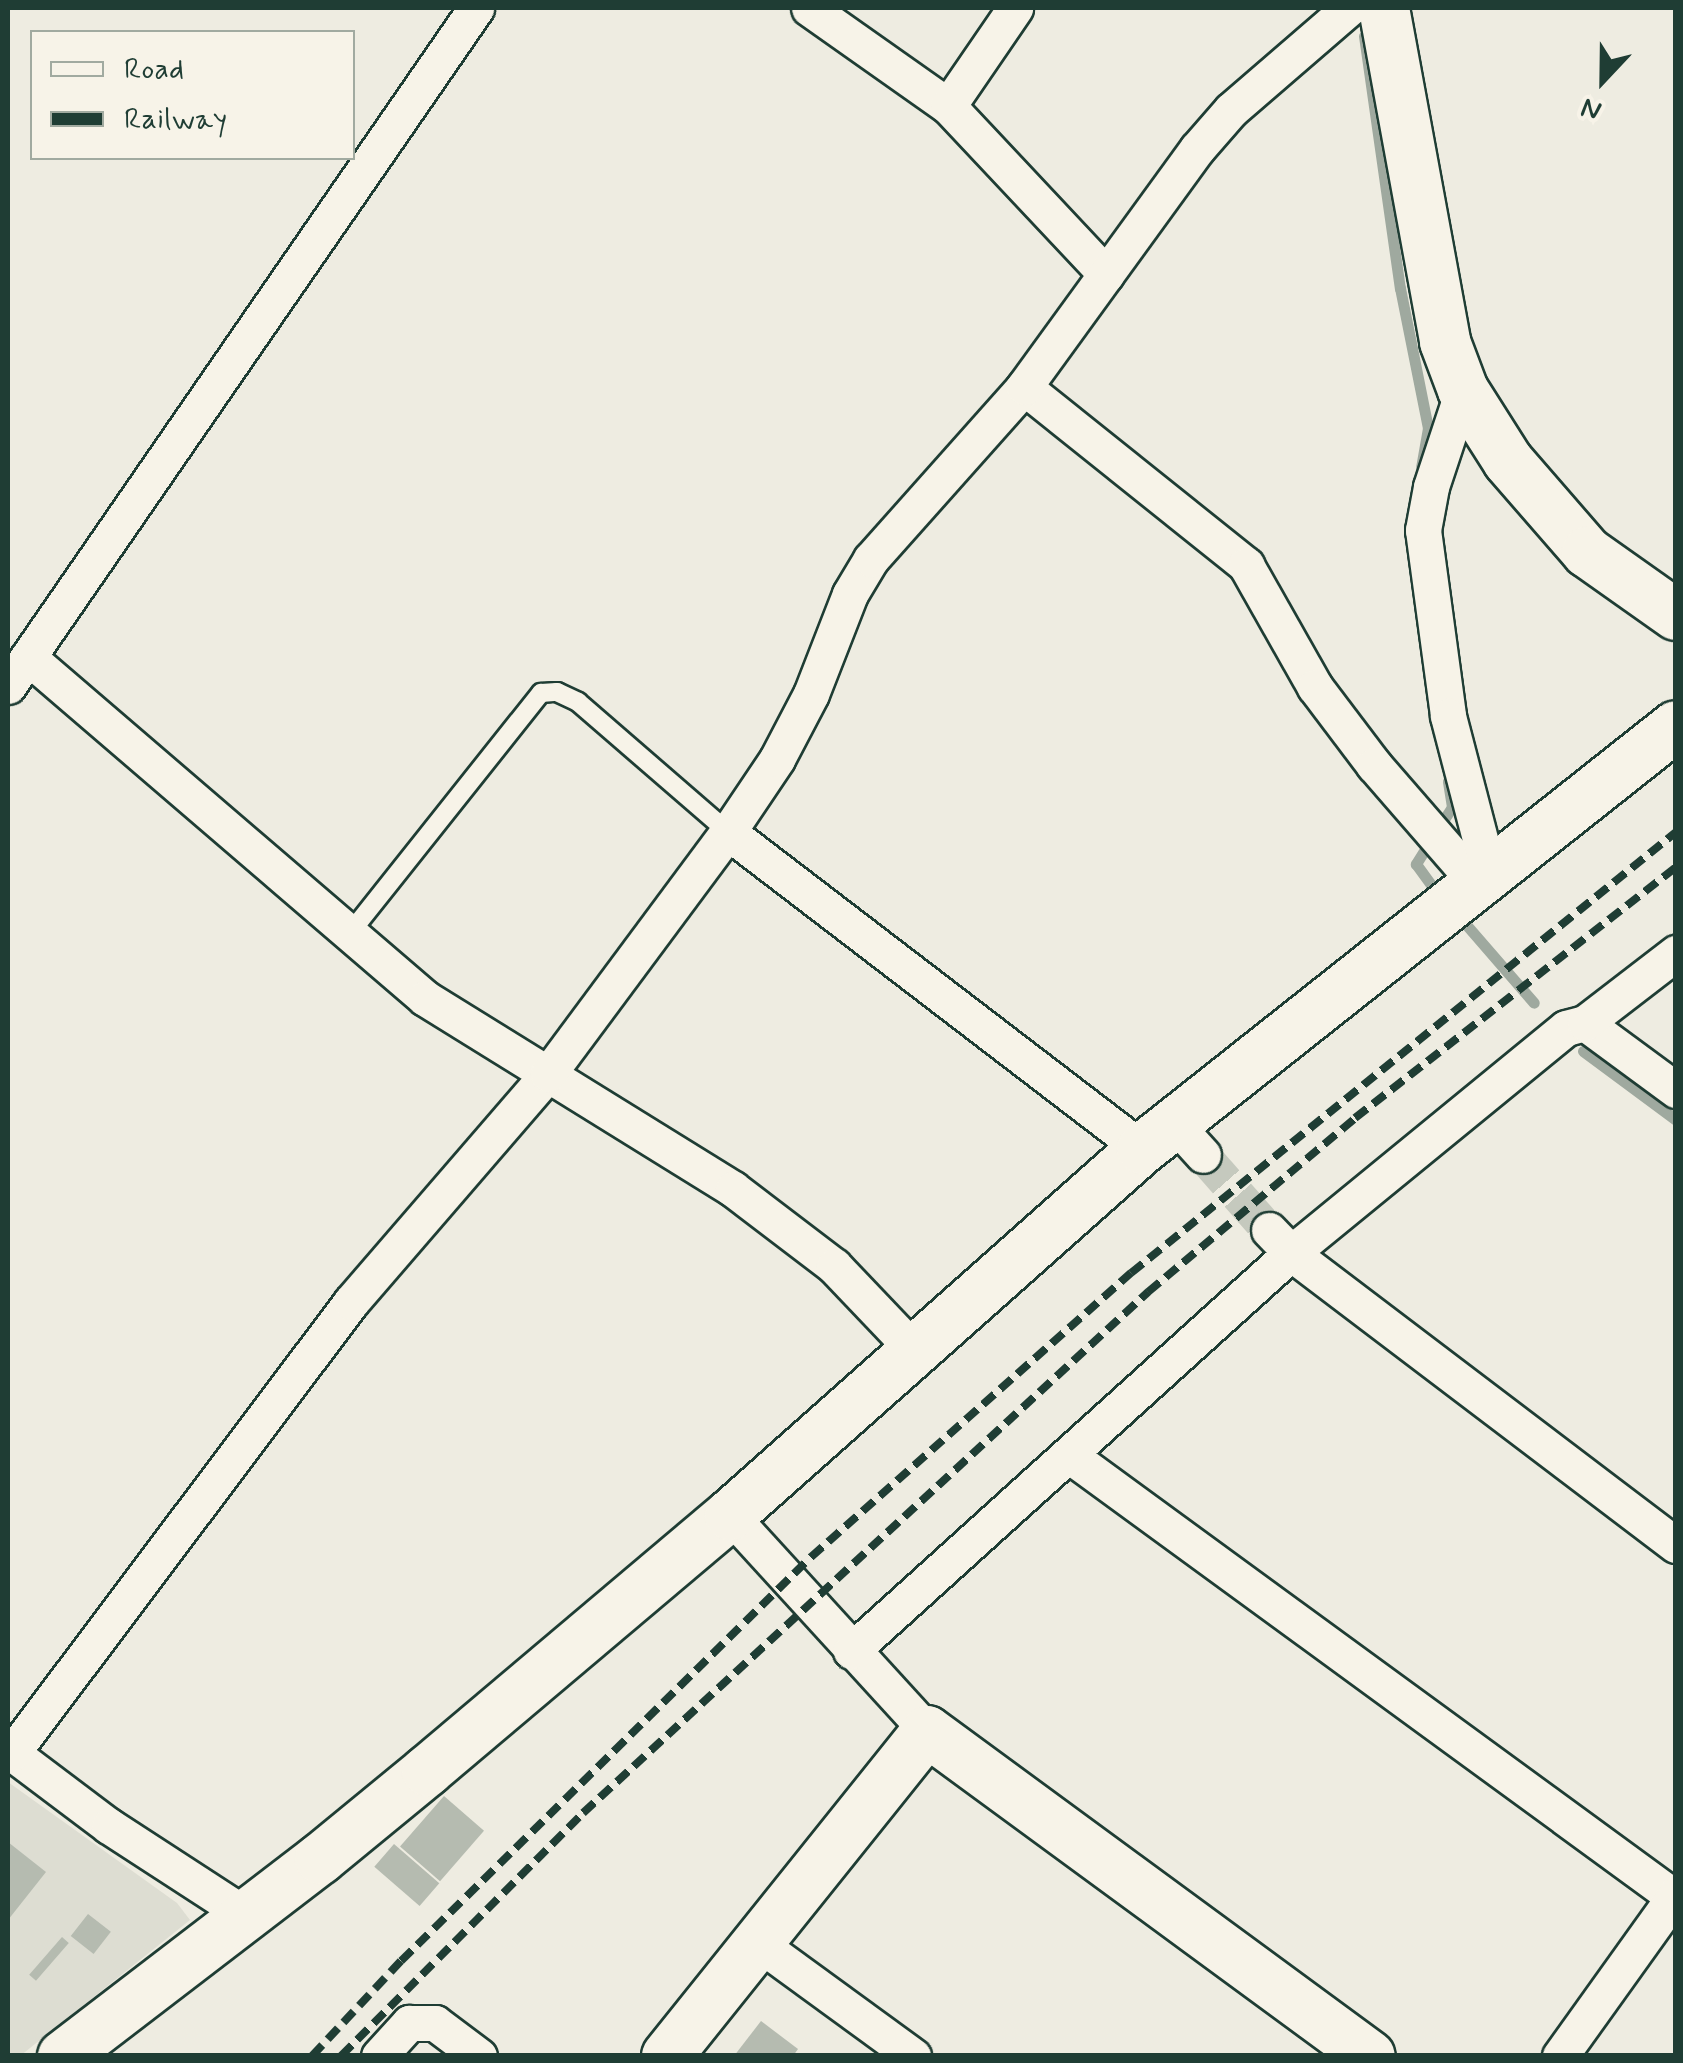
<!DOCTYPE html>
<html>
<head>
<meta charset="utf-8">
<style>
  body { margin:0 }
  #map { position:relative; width:1683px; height:2063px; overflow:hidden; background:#eeece1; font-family:Mynerve,sans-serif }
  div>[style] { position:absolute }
  .built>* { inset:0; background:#ddddd2 }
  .stream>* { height:11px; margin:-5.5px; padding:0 5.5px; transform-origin:5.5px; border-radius:5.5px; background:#9fa99f }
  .building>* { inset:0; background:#b5bbb0; transform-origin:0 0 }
  .street-tunnel>* { height:35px; margin-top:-17.5px; transform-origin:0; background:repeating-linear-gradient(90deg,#c5c9be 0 35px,transparent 0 53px) }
  .roads { filter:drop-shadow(2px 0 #1f3d34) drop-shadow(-2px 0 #1f3d34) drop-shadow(0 2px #1f3d34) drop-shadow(0 -2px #1f3d34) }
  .lane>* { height:18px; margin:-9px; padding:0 9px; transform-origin:9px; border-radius:9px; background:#f7f3e8 }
  .street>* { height:35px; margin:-17.5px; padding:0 17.5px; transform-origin:17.5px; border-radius:17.5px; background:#f7f3e8 }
  .secondary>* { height:50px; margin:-25px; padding:0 25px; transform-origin:25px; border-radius:25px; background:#f7f3e8 }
  .rail>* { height:8px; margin-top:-4px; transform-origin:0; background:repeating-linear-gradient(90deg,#1f3d34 0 15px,transparent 0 23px) }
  span { translate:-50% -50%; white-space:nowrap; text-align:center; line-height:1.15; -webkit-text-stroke:8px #f7f3e8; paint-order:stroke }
  .frame { position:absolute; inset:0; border:10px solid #1f3d34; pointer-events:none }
  .legend { position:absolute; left:30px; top:30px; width:325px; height:130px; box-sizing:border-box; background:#f7f3e8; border:2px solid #a1aaa0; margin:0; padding:12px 18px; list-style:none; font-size:30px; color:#1f3d34 }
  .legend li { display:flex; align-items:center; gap:20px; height:50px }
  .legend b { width:50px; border:2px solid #a1aaa0 }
  .north { position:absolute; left:1553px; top:30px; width:100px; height:100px; -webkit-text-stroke:8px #f7f3e8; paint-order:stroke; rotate:202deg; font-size:28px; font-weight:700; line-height:40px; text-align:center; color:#1f3d34 }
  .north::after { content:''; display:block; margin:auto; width:35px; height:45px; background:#1f3d34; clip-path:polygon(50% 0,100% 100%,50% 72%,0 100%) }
</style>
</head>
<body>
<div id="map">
  <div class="built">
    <i style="clip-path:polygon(8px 1782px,177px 1903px,190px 1920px,20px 2056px,8px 2055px)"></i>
  </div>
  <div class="stream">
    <i style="left:1364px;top:36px;width:255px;rotate:81.9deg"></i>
    <i style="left:1400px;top:288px;width:143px;rotate:78.7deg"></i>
    <i style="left:1428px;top:428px;width:39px;rotate:100deg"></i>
    <i style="left:1439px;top:827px;width:24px;rotate:-57deg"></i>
    <i style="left:1452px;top:807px;width:26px;rotate:-99deg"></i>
    <i style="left:1429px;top:843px;width:25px;rotate:122deg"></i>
    <i style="left:1416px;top:864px;width:29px;rotate:54deg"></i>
    <i style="left:1463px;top:921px;width:108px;rotate:49.1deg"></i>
    <i style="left:1583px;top:1051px;width:116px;rotate:36.6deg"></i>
  </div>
  <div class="building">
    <i style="left:444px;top:1796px;width:53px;height:67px;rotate:41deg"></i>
    <i style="clip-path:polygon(8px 1842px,46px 1872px,8px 1920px)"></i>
    <i style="left:394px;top:1844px;width:60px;height:30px;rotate:41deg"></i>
    <i style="left:88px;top:1914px;width:29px;height:28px;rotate:38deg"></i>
    <i style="left:62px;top:1937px;width:9px;height:50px;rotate:41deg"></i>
    <i style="clip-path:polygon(761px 2021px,798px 2049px,793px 2056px,734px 2056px)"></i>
  </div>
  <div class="street-tunnel">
    <i style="left:1203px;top:1155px;width:100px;rotate:48.7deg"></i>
  </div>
  <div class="roads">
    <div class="lane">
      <i style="left:350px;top:933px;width:307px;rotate:-51.5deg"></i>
      <i style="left:541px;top:693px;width:16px;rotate:-4deg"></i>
      <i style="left:557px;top:692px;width:23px;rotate:25deg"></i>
      <i style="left:578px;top:702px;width:198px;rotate:40.9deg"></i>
    </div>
    <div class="street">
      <i style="left:809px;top:8px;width:170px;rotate:35.2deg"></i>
      <i style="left:948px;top:106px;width:231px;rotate:46.8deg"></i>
      <i style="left:948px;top:106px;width:119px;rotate:-55.6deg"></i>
      <i style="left:1024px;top:387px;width:285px;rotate:38.7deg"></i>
      <i style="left:1246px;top:565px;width:140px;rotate:60.5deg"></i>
      <i style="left:1315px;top:687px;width:98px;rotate:52.9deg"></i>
      <i style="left:1374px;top:765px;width:160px;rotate:49deg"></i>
      <i style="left:1463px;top:390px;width:102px;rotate:108.3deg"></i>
      <i style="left:1431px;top:487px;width:44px;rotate:100.5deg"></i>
      <i style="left:1423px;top:530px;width:188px;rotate:82.3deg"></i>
      <i style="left:1448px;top:716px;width:166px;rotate:75.4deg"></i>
      <i style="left:28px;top:657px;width:523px;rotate:40.66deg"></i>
      <i style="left:425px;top:998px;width:362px;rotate:31.8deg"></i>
      <i style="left:733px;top:1189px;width:127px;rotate:37.3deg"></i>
      <i style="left:834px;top:1266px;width:119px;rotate:46.4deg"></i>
      <i style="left:8px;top:686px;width:824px;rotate:-55.38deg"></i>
      <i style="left:728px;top:832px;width:521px;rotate:37.44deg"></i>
      <i style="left:1585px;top:1023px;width:113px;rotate:36.4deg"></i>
      <i style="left:1174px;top:1123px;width:43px;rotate:47.8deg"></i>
      <i style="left:1269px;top:1230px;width:32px;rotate:46deg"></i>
      <i style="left:1291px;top:1253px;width:483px;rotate:37.2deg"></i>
      <i style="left:1069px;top:1455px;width:749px;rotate:36.15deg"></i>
      <i style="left:730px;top:1515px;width:292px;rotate:47.6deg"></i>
      <i style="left:851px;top:1651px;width:593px;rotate:-42.13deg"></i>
      <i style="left:1291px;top:1253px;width:355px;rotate:-39.3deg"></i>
      <i style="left:1566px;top:1028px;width:20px;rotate:-15deg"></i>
      <i style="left:1585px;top:1023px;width:115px;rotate:-37.6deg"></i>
      <i style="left:8px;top:1750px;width:126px;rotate:37deg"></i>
      <i style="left:109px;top:1826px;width:163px;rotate:33deg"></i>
      <i style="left:12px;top:1753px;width:564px;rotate:-53.07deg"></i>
      <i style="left:351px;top:1302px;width:301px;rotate:-49.2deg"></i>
      <i style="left:548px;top:1074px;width:302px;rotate:-53.4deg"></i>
      <i style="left:728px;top:832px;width:88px;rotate:-56.1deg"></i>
      <i style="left:777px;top:759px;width:73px;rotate:-62.4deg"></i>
      <i style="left:811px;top:694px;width:107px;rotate:-68.7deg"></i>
      <i style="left:850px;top:594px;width:41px;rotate:-59deg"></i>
      <i style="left:871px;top:559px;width:230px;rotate:-48.3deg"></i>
      <i style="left:1024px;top:387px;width:294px;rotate:-54deg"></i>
      <i style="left:1197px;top:149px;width:52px;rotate:-48.9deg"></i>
      <i style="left:1231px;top:110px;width:156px;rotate:-40.8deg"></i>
      <i style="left:758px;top:1943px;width:192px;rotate:36.1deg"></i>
      <i style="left:379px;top:2056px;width:45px;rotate:-47.7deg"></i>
      <i style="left:409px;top:2023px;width:26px"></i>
      <i style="left:435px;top:2023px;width:55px;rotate:36.9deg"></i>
      <i style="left:1560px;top:2056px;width:199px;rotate:-54.4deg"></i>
    </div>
    <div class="secondary">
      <i style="left:1384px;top:8px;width:340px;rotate:79.6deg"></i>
      <i style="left:1445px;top:342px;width:51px;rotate:69.4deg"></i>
      <i style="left:1463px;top:390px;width:84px;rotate:57.6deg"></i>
      <i style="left:1508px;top:461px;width:121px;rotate:49deg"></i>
      <i style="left:1587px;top:552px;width:109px;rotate:35.3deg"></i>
      <i style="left:63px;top:2056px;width:324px;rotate:-37.5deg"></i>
      <i style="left:320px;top:1859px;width:139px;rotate:-39.4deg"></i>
      <i style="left:427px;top:1771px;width:397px;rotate:-40.2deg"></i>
      <i style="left:730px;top:1515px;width:551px;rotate:-41.62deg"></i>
      <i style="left:1142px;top:1149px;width:681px;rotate:-38.38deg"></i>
      <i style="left:667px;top:2056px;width:416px;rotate:-51.3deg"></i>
      <i style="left:927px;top:1731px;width:549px;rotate:36.27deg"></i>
    </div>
  </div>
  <div class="rail">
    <i style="left:312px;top:2056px;width:130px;rotate:-46.9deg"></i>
    <i style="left:401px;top:1961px;width:576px;rotate:-44.58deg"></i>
    <i style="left:811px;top:1557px;width:428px;rotate:-41.6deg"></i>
    <i style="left:1131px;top:1273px;width:701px;rotate:-38.98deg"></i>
    <i style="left:341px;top:2056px;width:343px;rotate:-45.1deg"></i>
    <i style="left:583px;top:1813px;width:769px;rotate:-42.68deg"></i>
    <i style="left:1148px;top:1292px;width:270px;rotate:-40deg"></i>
    <i style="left:1355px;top:1118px;width:407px;rotate:-38deg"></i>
  </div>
  <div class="frame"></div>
  <ul class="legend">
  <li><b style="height:12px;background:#f7f3e8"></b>Road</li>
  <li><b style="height:12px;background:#1f3d34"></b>Railway</li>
  </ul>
  <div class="north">N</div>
</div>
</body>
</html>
